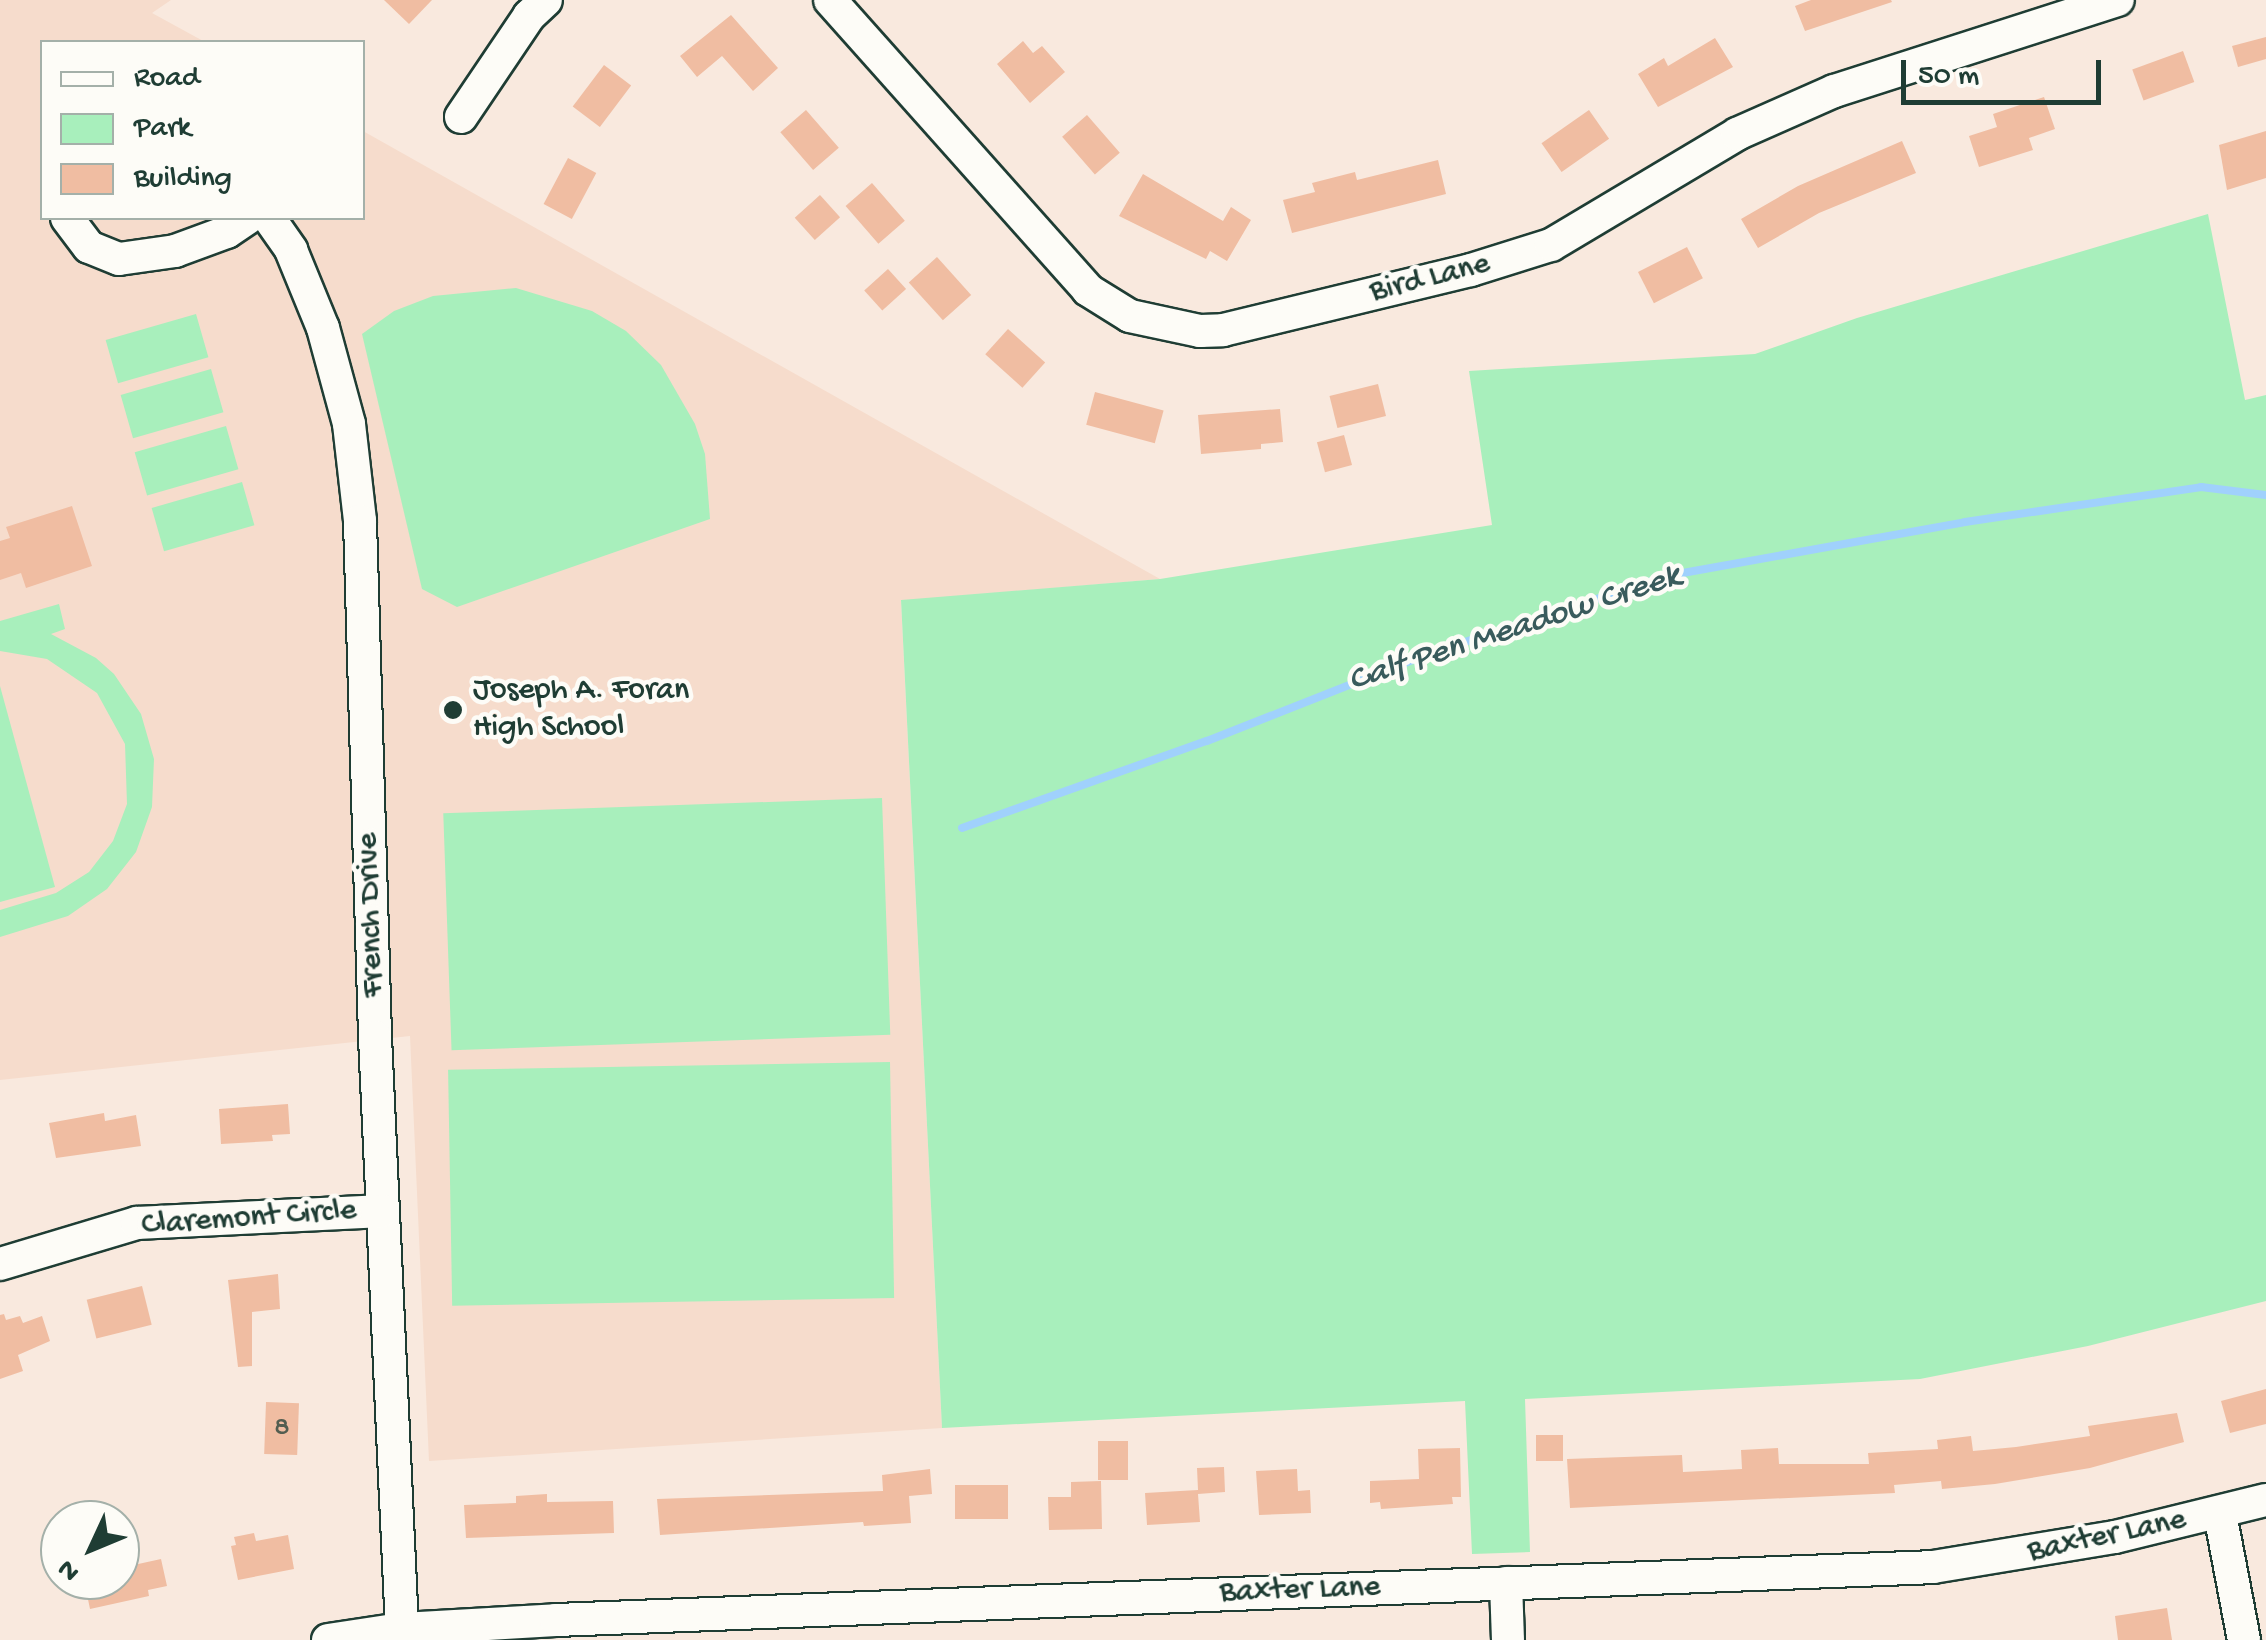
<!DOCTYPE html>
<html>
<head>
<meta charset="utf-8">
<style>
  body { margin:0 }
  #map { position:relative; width:2266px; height:1640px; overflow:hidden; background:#f9e9de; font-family:"Gochi Hand",sans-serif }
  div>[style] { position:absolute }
  .built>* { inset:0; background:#f6dccc }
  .green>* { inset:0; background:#a8efbc; transform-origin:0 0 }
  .stream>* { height:8px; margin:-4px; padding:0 4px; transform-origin:4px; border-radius:4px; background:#a0d1fc }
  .building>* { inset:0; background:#f0bda2; transform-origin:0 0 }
  .roads { filter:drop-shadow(2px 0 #1f3d34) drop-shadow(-2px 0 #1f3d34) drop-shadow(0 2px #1f3d34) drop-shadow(0 -2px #1f3d34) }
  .minor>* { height:32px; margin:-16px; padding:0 16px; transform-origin:16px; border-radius:16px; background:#fdfcf7 }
  .dots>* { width:28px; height:28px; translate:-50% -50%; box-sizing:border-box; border:5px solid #fdfcf7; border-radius:50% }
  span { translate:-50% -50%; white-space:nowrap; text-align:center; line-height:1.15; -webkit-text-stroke:9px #fdfcf7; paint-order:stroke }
  .number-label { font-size:28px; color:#535d50 }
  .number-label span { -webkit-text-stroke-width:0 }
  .street-label { font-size:32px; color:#1f3d34 }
  .poi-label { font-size:32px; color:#1f3d34 }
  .left { translate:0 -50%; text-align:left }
  .water-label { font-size:35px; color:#395b5c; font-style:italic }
  .legend { position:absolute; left:40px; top:40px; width:325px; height:180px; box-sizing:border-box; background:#fdfcf7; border:2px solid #a4b0a9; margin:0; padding:12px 18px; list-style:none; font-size:30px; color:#1f3d34 }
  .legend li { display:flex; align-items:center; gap:20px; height:50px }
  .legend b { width:50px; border:2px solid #a4b0a9 }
  .north { position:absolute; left:40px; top:1500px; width:100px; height:100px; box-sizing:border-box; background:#fdfcf7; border:2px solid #a4b0a9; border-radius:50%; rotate:226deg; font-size:28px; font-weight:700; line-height:40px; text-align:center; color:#1f3d34 }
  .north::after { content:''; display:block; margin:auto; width:35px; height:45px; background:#1f3d34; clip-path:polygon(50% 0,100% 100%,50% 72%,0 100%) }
  .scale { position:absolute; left:1901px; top:60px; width:200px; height:45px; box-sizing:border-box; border:5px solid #1f3d34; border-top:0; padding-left:12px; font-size:30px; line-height:35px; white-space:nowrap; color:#1f3d34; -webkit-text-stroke:8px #fdfcf7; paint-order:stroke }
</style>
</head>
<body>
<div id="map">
  <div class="built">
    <i style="clip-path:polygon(0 0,171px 0,152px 13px,205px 42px,42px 42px,42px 218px,362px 218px,363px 131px,1160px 579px,901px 601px,942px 1428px,429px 1461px,410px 1036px,0 1080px)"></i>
  </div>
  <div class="green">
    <i style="clip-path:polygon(2208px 214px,2245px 400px,2266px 395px,2266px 1301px,2088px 1346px,1920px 1379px,1525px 1399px,1530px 1552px,1472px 1554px,1465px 1401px,942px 1428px,901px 600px,1160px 579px,1492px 525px,1469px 371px,1755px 354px,1857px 318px)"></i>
    <i style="clip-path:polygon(516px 288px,592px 311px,626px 331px,661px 365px,695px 424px,705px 454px,710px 519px,457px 607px,422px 589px,362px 334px,394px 311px,433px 296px)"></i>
    <i style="left:196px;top:314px;width:45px;height:94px;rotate:74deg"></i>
    <i style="left:211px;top:369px;width:45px;height:94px;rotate:74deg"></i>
    <i style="left:226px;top:426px;width:45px;height:95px;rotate:74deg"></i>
    <i style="left:242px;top:482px;width:45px;height:94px;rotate:74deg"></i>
    <i style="clip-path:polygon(59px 604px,65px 629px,51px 634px,96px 658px,114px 674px,141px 714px,154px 759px,152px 807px,136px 852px,107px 889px,68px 916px,0 937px,0 910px,56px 893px,89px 872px,113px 841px,127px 804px,125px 744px,97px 693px,47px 659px,0 651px,0 621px)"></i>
    <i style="clip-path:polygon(0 686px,55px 887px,0 902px)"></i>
    <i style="left:882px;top:798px;width:237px;height:439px;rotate:88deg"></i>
    <i style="left:890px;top:1062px;width:236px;height:442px;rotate:89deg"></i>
  </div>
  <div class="stream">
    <i style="left:962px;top:828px;width:260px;rotate:-19.6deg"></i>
    <i style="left:1207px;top:741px;width:234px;rotate:-21.5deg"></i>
    <i style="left:1425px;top:655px;width:254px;rotate:-18.1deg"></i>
    <i style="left:1666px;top:576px;width:304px;rotate:-10.2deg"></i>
    <i style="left:1965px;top:522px;width:239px;rotate:-8.4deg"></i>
    <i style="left:2201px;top:487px;width:65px;rotate:7deg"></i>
  </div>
  <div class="building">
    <i style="clip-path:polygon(384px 0,432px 0,409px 24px)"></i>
    <i style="clip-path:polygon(1811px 0,1891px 0,1892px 2px,1805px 31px,1795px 6px)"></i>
    <i style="clip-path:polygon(731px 15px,778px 68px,753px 91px,722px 56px,697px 77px,680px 56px)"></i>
    <i style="clip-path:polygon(2266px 37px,2266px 59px,2238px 67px,2232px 46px)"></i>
    <i style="clip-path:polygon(1715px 38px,1733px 67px,1658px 107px,1638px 74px,1664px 58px,1668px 66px)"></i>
    <i style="clip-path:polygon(1023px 41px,1033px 53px,1042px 46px,1065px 72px,1030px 103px,997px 64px)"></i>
    <i style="left:2183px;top:51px;width:33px;height:54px;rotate:70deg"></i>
    <i style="left:604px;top:65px;width:34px;height:52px;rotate:37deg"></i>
    <i style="clip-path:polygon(2044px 97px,2055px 129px,2029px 138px,2033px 150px,1979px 167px,1969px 136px,1997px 127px,1993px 114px)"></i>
    <i style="left:806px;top:110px;width:50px;height:34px;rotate:49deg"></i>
    <i style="left:1589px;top:110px;width:35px;height:58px;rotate:55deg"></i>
    <i style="left:1087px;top:115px;width:50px;height:33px;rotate:49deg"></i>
    <i style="clip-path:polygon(2266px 131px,2266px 178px,2227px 190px,2219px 145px)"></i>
    <i style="clip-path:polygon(1902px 141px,1916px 173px,1819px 213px,1758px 248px,1741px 219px,1798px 186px)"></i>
    <i style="left:568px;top:158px;width:32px;height:52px;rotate:28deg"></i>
    <i style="clip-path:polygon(1438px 160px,1446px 194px,1292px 233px,1283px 200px,1315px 192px,1312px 183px,1355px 172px,1357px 180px)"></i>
    <i style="clip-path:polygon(1143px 174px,1223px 221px,1231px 207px,1251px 220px,1227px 261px,1210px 251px,1206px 259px,1119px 216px)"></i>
    <i style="left:872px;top:183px;width:50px;height:35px;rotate:49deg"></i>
    <i style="left:820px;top:195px;width:30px;height:34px;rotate:48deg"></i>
    <i style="left:1687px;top:247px;width:35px;height:55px;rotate:63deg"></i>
    <i style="left:937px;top:257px;width:51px;height:38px;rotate:48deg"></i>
    <i style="left:888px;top:269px;width:27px;height:32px;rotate:48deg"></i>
    <i style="left:1008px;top:329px;width:50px;height:34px;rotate:42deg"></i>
    <i style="left:1378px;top:384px;width:33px;height:50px;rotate:76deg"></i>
    <i style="left:1095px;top:392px;width:71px;height:34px;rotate:15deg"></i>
    <i style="clip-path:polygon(1280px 409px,1283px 442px,1261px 444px,1261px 449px,1201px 454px,1198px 415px)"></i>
    <i style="left:1344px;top:435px;width:31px;height:28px;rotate:75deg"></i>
    <i style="clip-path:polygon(72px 506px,92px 566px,26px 588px,21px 573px,0 580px,0 541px,10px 538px,6px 527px)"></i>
    <i style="clip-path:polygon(288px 1104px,290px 1134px,272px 1135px,273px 1141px,221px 1144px,219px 1109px)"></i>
    <i style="clip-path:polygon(104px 1113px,105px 1121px,136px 1115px,141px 1146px,56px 1158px,49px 1123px)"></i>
    <i style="clip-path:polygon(278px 1274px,280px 1309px,252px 1312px,252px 1366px,238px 1367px,228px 1280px)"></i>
    <i style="left:142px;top:1286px;width:40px;height:57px;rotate:76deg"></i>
    <i style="clip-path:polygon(4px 1314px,6px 1320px,20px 1316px,23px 1323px,42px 1316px,50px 1341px,18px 1355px,23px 1371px,0 1379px,0 1315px)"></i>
    <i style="clip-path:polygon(2266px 1389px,2266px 1424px,2230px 1433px,2221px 1401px)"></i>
    <i style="left:266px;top:1402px;width:33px;height:52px;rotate:2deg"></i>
    <i style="clip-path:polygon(2177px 1413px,2184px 1442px,2090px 1468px,1995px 1484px,1942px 1489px,1941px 1481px,1894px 1485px,1895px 1493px,1570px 1508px,1567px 1459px,1682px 1455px,1683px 1472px,1742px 1469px,1741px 1450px,1778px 1448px,1779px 1464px,1869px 1464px,1868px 1453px,1938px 1449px,1937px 1440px,1971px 1436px,1973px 1451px,2016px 1447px,2090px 1436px,2088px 1426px)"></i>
    <i style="left:1536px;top:1435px;width:27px;height:26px"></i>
    <i style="left:1098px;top:1441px;width:30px;height:39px"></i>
    <i style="clip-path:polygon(1460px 1448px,1461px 1497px,1452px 1497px,1453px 1504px,1381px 1509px,1380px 1502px,1370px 1503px,1370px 1481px,1419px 1479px,1418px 1449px)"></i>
    <i style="clip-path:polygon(1224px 1467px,1225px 1492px,1198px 1494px,1200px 1522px,1147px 1525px,1145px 1493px,1198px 1490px,1197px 1468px)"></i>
    <i style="clip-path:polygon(930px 1469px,932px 1494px,909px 1496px,911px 1523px,864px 1526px,863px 1522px,660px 1535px,657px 1499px,883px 1491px,882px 1475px)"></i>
    <i style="clip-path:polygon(1297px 1469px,1298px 1491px,1310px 1490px,1311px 1513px,1259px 1515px,1256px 1471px)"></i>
    <i style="clip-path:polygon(1101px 1481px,1102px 1529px,1049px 1530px,1048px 1497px,1071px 1497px,1071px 1482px)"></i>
    <i style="left:955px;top:1485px;width:53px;height:34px"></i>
    <i style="clip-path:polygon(547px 1494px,547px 1502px,613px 1501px,614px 1533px,466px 1538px,464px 1505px,516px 1503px,516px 1496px)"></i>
    <i style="clip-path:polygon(254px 1533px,256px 1541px,288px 1535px,294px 1569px,238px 1580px,231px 1546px,236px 1545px,234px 1537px)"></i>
    <i style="clip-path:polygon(161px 1559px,167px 1586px,148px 1590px,149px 1596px,90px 1609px,84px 1580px,120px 1580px,120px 1568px)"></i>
    <i style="clip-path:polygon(2167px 1608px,2172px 1640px,2118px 1640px,2115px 1616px)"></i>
  </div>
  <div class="roads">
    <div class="minor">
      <i style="left:830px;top:0;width:388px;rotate:48.3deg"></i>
      <i style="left:1088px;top:290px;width:49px;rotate:31.8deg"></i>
      <i style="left:1130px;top:316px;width:72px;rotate:12.1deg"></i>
      <i style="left:1200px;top:331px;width:23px;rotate:-2deg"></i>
      <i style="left:1223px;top:330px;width:255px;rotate:-13.6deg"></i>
      <i style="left:1471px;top:270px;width:84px;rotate:-17.4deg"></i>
      <i style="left:1551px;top:245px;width:217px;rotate:-30.8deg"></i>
      <i style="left:1737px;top:134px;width:106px;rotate:-23.9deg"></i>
      <i style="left:1834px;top:91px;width:298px;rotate:-17.8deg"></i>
      <i style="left:461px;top:117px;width:122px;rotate:-56deg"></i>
      <i style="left:529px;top:16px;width:23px;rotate:-43deg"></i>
      <i style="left:67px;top:218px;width:36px;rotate:53deg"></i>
      <i style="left:89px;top:247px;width:32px;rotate:22deg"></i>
      <i style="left:119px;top:259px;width:57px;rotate:-8.1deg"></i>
      <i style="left:175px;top:251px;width:55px;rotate:-20.1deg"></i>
      <i style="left:227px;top:232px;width:25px;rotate:-34deg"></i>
      <i style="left:269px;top:218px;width:39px;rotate:55deg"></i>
      <i style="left:291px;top:250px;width:84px;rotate:67.7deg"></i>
      <i style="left:323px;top:328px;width:99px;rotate:74.8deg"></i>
      <i style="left:349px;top:424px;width:98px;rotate:83.5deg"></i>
      <i style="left:360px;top:521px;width:516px;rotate:88.33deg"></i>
      <i style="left:375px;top:1037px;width:593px;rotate:87.39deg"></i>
      <i style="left:0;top:1264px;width:143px;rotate:-16.7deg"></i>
      <i style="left:137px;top:1223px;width:246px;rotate:-2.8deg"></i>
      <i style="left:2220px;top:1514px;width:128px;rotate:79.2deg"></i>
      <i style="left:1506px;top:1583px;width:57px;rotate:88deg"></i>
      <i style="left:328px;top:1640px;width:75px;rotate:-8.5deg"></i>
      <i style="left:402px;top:1629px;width:154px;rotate:-3.3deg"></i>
      <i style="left:556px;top:1620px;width:1378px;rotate:-2.2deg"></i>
      <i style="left:1933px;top:1567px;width:184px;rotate:-9.4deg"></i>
      <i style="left:2115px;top:1537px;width:155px;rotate:-13.8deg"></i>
    </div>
  </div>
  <div class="dots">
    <i style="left:453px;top:710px;background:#1f3d34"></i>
  </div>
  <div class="number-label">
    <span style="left:282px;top:1429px">8</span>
  </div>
  <div class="street-label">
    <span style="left:1430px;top:279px;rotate:-14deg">Bird Lane</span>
    <span style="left:372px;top:915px;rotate:-92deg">French Drive</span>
    <span style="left:249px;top:1219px;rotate:-4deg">Claremont Circle</span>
    <span style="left:2107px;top:1537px;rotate:-12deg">Baxter Lane</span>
    <span style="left:1300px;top:1591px;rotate:-2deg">Baxter Lane</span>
  </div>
  <div class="poi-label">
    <span class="left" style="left:473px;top:710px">Joseph A. Foran<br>High School</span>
  </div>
  <div class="water-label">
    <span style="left:1515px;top:630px;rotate:-18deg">Calf Pen Meadow Creek</span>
  </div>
  <ul class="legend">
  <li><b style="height:12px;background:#fdfcf7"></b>Road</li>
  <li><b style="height:28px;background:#a8efbc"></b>Park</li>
  <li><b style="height:28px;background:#f0bda2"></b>Building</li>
  </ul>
  <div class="north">N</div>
  <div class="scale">50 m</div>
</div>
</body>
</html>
